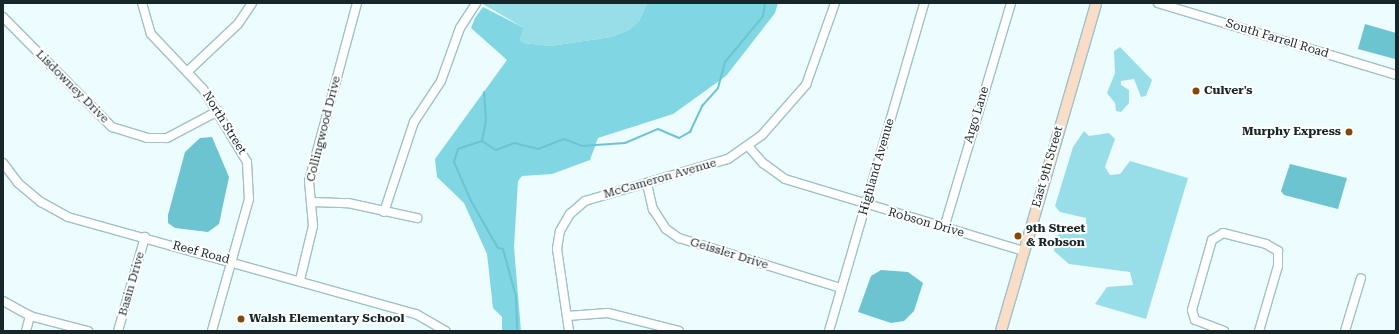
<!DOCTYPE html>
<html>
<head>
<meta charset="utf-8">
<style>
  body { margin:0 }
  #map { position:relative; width:1399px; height:334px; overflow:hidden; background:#edfcfe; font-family:"Roboto Serif",serif }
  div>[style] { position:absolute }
  .green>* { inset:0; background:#98dee8 }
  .forest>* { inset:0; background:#80d7e3 }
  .water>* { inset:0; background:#6cc4d0 }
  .stream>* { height:2px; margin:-1px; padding:0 1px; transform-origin:1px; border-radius:1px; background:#6cc4d0 }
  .roads { filter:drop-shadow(1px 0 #9dc2c7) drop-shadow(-1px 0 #9dc2c7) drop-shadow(0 1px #9dc2c7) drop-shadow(0 -1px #9dc2c7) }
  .minor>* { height:8px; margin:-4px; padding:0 4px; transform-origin:4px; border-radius:4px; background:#fff }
  .major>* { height:10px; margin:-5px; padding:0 5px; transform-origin:5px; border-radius:5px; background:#faddc7 }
  .dots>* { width:11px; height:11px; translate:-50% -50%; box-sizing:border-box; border:2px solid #fff; border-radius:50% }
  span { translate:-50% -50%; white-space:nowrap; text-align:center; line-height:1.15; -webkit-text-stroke:4px #fff; paint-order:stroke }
  .street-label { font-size:12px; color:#172628 }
  .poi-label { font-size:12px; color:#172628; font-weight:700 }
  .left { translate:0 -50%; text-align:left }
  .right { translate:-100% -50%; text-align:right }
  .frame { position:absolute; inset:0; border:4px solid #172628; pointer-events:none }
</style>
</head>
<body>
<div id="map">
  <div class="green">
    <i style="clip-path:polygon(481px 3px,647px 3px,639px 21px,629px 30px,611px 37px,550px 46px,524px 43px,520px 40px,524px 28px)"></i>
    <i style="clip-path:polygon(1120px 47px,1152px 80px,1146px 96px,1141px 97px,1134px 79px,1121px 81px,1121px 85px,1129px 90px,1129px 103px,1121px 112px,1116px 111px,1115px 103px,1107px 93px,1115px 73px,1114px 51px)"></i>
    <i style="clip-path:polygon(1084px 131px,1089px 136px,1109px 133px,1115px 139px,1105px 167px,1110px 175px,1120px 174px,1130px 161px,1188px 178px,1146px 319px,1095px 304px,1107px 287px,1133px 285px,1130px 272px,1069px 264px,1054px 251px,1055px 237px,1064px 231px,1081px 235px,1086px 222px,1086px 218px,1060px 212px,1055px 206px,1073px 147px)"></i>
  </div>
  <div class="forest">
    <i style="clip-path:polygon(647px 3px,778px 3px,775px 13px,726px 76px,673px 114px,598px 138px,590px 160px,552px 174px,522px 176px,518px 181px,514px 247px,521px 331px,502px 331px,502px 317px,493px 308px,487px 254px,464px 203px,437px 177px,435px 159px,507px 60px,471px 28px,475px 18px,483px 7px,524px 28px,520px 40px,524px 43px,550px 46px,611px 37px,629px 30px,639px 21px)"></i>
  </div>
  <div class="water">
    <i style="clip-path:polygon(1365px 24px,1396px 33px,1395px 59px,1358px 49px)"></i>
    <i style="clip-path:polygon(212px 137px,229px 177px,219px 224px,208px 232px,175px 228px,168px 223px,168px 215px,185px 152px,200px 138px)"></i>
    <i style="clip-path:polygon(1290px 164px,1347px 178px,1338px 209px,1284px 195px,1281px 191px)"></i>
    <i style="clip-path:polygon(881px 270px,908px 272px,923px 283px,914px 311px,904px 321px,891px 323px,858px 312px,871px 276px)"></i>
  </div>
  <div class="stream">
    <i style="left:482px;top:141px;width:17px;rotate:33deg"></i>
    <i style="left:496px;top:150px;width:19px;rotate:-21deg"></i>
    <i style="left:514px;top:143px;width:25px;rotate:14deg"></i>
    <i style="left:538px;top:149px;width:28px;rotate:-21deg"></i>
    <i style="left:564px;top:139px;width:19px;rotate:21deg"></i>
    <i style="left:582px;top:146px;width:43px;rotate:-4deg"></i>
    <i style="left:625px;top:143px;width:36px;rotate:-23deg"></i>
    <i style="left:658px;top:129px;width:23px;rotate:23deg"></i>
    <i style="left:679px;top:138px;width:13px;rotate:-29deg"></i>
    <i style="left:690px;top:132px;width:29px;rotate:-65deg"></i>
    <i style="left:702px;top:106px;width:24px;rotate:-48deg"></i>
    <i style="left:718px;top:88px;width:27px;rotate:-75deg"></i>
    <i style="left:725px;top:62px;width:60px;rotate:-50.4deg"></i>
    <i style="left:763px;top:16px;width:13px;rotate:-81deg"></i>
    <i style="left:482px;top:141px;width:25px;rotate:162deg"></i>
    <i style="left:458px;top:149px;width:14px;rotate:107deg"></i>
    <i style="left:454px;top:162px;width:40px;rotate:66.6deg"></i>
    <i style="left:470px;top:199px;width:56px;rotate:60.3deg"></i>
    <i style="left:498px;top:248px;width:5px;rotate:11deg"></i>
    <i style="left:503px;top:249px;width:50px;rotate:74.8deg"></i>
    <i style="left:516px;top:297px;width:34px;rotate:88deg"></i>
    <i style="left:482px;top:141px;width:21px;rotate:-79deg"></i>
    <i style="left:486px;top:120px;width:28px;rotate:-94deg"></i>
  </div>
  <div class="roads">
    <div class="minor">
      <i style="left:142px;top:3px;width:32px;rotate:74deg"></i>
      <i style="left:151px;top:34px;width:76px;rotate:46.6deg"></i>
      <i style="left:203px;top:89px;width:85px;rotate:58.9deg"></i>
      <i style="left:247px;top:162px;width:37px;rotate:87deg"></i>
      <i style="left:249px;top:199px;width:137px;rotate:105.7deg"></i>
      <i style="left:1158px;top:3px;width:249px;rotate:16.8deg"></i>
      <i style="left:3px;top:17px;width:155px;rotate:45.3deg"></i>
      <i style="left:112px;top:127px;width:37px;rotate:17deg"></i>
      <i style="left:147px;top:138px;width:20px"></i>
      <i style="left:167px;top:138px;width:58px;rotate:-27.9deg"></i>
      <i style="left:187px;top:72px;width:70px;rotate:-43.3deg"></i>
      <i style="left:238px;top:24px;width:25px;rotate:-56deg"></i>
      <i style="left:748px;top:146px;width:23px;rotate:49deg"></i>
      <i style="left:763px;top:163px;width:27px;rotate:36deg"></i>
      <i style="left:785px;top:179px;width:250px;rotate:16.8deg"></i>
      <i style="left:3px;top:163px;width:25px;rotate:53deg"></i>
      <i style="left:18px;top:183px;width:30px;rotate:40deg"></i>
      <i style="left:41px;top:202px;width:31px;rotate:29deg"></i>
      <i style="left:68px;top:217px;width:361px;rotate:15.6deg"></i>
      <i style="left:416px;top:314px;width:34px;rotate:30deg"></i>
      <i style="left:647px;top:184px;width:26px;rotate:77deg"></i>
      <i style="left:653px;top:209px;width:24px;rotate:57deg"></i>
      <i style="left:666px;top:229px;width:16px;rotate:35deg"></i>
      <i style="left:679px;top:238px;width:170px;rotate:17.2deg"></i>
      <i style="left:312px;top:202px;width:36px;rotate:2deg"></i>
      <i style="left:348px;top:203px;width:71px;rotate:12.3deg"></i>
      <i style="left:384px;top:212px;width:95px;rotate:-71.6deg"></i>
      <i style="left:414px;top:122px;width:49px;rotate:-56.6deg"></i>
      <i style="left:441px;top:81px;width:56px;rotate:-70.3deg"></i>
      <i style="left:460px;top:28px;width:30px;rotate:-57deg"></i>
      <i style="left:944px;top:228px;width:235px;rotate:-73.4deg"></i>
      <i style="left:300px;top:280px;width:56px;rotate:-76.5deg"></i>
      <i style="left:313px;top:226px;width:45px;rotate:-95.1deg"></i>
      <i style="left:309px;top:181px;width:184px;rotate:-74.9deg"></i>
      <i style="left:3px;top:301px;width:31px;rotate:29deg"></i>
      <i style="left:30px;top:316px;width:60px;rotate:14.5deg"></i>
      <i style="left:567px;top:316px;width:41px;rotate:-4.2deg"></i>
      <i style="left:608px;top:313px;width:73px;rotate:14.2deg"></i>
      <i style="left:26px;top:331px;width:16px;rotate:-75deg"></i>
      <i style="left:118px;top:331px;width:98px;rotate:-74deg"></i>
      <i style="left:569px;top:331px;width:83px;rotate:-98.3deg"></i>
      <i style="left:557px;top:249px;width:18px;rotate:-81deg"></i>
      <i style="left:560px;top:231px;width:20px;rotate:-60deg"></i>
      <i style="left:570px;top:214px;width:20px;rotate:-41deg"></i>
      <i style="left:585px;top:201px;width:149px;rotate:-16.4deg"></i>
      <i style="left:728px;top:159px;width:42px;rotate:-35.2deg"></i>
      <i style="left:762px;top:135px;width:67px;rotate:-48.7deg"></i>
      <i style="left:806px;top:85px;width:87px;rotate:-70.5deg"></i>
      <i style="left:829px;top:331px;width:341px;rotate:-73.8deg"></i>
      <i style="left:1224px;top:331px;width:31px;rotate:-159deg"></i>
      <i style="left:1195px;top:320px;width:10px;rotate:-107deg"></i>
      <i style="left:1192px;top:310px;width:73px;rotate:-74.1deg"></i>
      <i style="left:1212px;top:240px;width:13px;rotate:-32deg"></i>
      <i style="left:1223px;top:233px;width:44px;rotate:14.3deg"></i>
      <i style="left:1266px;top:244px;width:14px;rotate:30deg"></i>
      <i style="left:1278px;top:251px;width:15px;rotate:90deg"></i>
      <i style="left:1278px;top:266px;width:68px;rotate:106.3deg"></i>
      <i style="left:1345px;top:331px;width:55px;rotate:-73.2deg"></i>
    </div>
    <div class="major">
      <i style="left:1001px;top:331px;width:341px;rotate:-73.8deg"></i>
    </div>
  </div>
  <div class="dots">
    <i style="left:1196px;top:91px;background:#854706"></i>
    <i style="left:1349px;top:132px;background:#854706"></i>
    <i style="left:1018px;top:236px;background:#854706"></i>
    <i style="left:241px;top:319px;background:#854706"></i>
  </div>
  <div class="street-label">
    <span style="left:1277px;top:39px;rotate:17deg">South Farrell Road</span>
    <span style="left:72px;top:87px;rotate:45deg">Lisdowney Drive</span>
    <span style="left:977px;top:115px;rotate:-73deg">Argo Lane</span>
    <span style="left:224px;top:123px;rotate:58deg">North Street</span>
    <span style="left:324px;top:129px;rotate:-76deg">Collingwood Drive</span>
    <span style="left:877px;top:167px;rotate:-74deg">Highland Avenue</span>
    <span style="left:1048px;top:167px;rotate:-74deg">East 9th Street</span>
    <span style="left:660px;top:179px;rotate:-16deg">McCameron Avenue</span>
    <span style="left:926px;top:223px;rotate:16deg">Robson Drive</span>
    <span style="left:201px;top:253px;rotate:15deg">Reef Road</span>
    <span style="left:729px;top:254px;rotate:17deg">Geissler Drive</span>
    <span style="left:132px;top:284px;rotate:-74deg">Basin Drive</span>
  </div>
  <div class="poi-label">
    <span class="left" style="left:1204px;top:91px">Culver's</span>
    <span class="right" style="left:1341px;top:132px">Murphy Express</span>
    <span class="left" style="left:1026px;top:236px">9th Street<br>&amp; Robson</span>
    <span class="left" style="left:249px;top:319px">Walsh Elementary School</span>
  </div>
  <div class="frame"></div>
</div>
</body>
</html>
